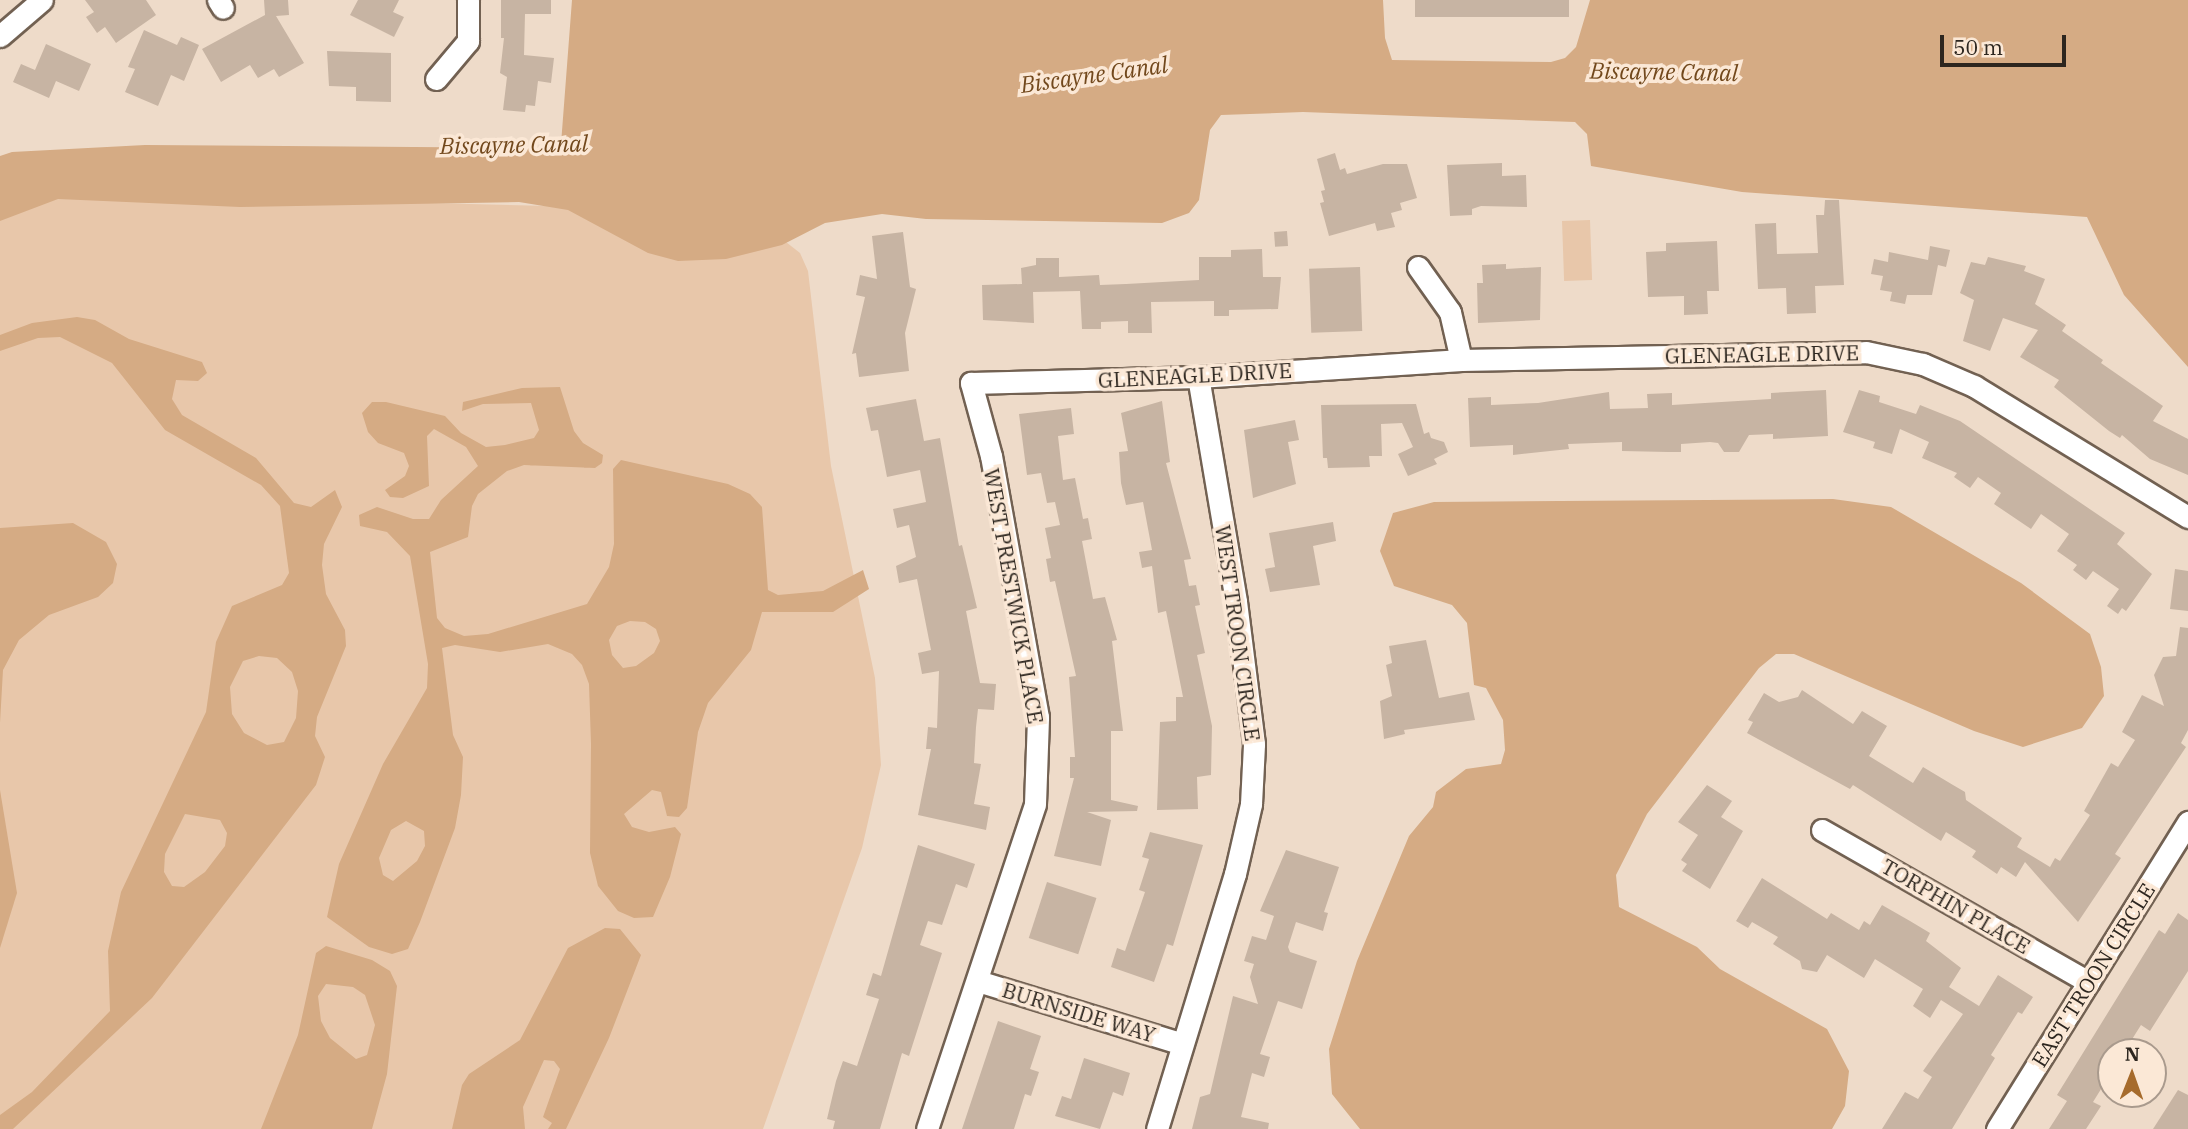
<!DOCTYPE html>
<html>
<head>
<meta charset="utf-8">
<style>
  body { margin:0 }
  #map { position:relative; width:2188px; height:1129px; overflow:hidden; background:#eedbc9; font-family:"IBM Plex Serif",serif }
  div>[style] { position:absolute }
  .green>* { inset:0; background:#e8c7aa; transform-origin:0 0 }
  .water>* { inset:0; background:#d5ab84 }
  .building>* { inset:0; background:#c7b4a3; transform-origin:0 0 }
  .roads { filter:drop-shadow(2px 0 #726152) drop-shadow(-2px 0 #726152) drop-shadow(0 2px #726152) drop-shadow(0 -2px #726152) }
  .minor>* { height:21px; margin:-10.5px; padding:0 10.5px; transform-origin:10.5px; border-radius:10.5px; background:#fff }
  span { translate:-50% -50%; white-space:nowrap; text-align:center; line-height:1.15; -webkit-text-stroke:7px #fbe8d6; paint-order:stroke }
  .street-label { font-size:21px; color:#2d261f }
  .water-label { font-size:23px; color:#72481c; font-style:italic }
  .north { position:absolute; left:2097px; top:1038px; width:70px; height:70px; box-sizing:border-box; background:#fbe8d6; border:2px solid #a99a8d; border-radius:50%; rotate:1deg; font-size:19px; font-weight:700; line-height:28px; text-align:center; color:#2d261f }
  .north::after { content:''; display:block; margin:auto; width:24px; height:32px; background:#a66b2c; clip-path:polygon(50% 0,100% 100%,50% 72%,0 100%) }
  .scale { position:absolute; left:1940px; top:35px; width:126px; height:32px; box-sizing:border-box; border:4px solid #2d261f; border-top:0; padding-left:9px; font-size:21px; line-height:24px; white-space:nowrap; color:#2d261f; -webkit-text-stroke:5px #fbe8d6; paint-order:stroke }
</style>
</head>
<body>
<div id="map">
  <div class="green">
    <i style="clip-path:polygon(55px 194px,591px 207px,772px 231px,800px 253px,808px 271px,831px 466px,875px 678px,881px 765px,862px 848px,763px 1129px,0 1129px,0 215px)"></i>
    <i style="left:1590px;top:220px;width:60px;height:28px;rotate:88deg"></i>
  </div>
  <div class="water">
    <i style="clip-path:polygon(572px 0,1383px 0,1385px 38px,1392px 60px,1551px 62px,1565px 58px,1576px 47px,1590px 0,2188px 0,2188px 367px,2124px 295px,2087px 217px,1742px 192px,1591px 166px,1587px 134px,1575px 122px,1303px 112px,1221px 115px,1210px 130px,1199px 200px,1189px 213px,1162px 223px,926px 219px,882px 214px,825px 223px,782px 245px,726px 259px,678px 261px,648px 253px,568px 210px,519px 202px,240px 207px,58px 199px,0 221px,0 156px,12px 152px,145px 145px,548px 148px,561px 144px)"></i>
    <i style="clip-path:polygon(evenodd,77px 317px,95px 320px,129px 339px,202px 362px,207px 373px,198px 381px,176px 380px,172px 399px,182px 415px,256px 458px,294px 503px,311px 507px,335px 490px,342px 507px,324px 544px,322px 565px,326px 594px,345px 630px,346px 646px,317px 717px,315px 736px,325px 757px,316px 785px,152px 998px,13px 1129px,0 1129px,0 1115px,32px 1092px,110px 1011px,108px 951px,121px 892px,206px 712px,216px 642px,232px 606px,282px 585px,289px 573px,280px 506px,261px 485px,165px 430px,112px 363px,60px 337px,38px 338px,0 351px,0 335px,32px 323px,77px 317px,259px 656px,277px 658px,292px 672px,298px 691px,296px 718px,284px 742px,267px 745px,244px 733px,232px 714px,230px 687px,243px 661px,259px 656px,77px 317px,185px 814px,220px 820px,227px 833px,225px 846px,205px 872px,184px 887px,172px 886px,164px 872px,165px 854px,185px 814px)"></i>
    <i style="clip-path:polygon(evenodd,560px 387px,574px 431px,583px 443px,603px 455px,602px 463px,595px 468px,524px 465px,507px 471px,478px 494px,472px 506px,468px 537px,430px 552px,437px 618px,445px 628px,464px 636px,488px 634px,587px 604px,609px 567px,614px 544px,613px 469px,621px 460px,728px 484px,750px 494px,762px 507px,768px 590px,778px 595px,823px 591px,863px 570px,869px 589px,833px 612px,762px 612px,751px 650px,708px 703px,698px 732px,687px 808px,679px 817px,667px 816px,661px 792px,652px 790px,624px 814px,632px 827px,649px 832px,675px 827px,681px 834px,670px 877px,653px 917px,634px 918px,618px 911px,598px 886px,590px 853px,591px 744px,589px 684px,582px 665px,572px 654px,548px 644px,500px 652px,455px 645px,442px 648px,453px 735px,463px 757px,461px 795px,455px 828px,420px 922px,408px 949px,392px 954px,369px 947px,327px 917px,339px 864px,383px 764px,427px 688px,428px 664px,410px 556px,387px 532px,360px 526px,359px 515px,377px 507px,413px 519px,429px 519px,441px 500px,478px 466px,466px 447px,434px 429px,427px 436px,429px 486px,403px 498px,390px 497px,385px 490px,405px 476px,409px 466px,404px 453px,378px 443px,368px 432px,362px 413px,372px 402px,386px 402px,445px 416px,461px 433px,486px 447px,505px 445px,534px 438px,539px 430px,531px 403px,483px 404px,462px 411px,463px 402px,522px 388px,560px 387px,630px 621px,645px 622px,656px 629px,660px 641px,654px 653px,636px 666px,623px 668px,612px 655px,609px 640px,617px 626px,630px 621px,560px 387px,406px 821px,424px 831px,425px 846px,417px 861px,393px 881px,383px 875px,379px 858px,391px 830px,406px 821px)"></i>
    <i style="clip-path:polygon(1833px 499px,1891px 507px,2021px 583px,2090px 634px,2101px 667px,2104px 696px,2082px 728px,2023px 747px,1974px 731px,1794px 654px,1776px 654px,1759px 668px,1647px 814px,1616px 875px,1619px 907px,1697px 947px,1720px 969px,1827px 1029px,1849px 1071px,1845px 1106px,1832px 1129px,1360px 1129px,1332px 1094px,1329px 1049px,1357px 961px,1409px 836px,1433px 807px,1436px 792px,1466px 769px,1501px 764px,1505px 750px,1503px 720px,1486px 688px,1474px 685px,1467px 623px,1452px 605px,1394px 586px,1380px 551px,1393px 513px,1434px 502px)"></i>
    <i style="clip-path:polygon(73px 523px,106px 542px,117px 564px,113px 583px,98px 597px,49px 615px,19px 640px,3px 670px,0 723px,0 528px)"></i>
    <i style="clip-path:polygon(0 790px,17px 893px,0 948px)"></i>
    <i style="clip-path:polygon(605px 928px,620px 929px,641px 955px,609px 1038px,566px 1129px,548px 1129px,552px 1123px,543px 1117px,560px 1069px,554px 1061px,544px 1060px,523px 1107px,525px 1129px,452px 1129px,462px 1085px,469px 1074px,520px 1040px,568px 948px)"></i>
    <i style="clip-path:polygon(evenodd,326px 946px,372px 960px,390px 971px,397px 986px,387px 1074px,372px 1129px,261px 1129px,298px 1035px,316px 953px,326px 946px,326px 984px,353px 987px,365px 995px,375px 1025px,367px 1055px,356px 1059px,330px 1038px,321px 1021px,318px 996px,326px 984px)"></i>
  </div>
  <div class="building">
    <i style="clip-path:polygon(85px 0,146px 0,156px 15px,116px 43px,105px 27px,97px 33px,86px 17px,94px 12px)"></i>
    <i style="clip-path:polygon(264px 0,288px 0,289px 15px,276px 16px,304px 63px,279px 77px,274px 69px,258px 78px,250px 65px,221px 82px,202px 49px,265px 15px)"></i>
    <i style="clip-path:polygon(358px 0,399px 0,393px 12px,404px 17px,394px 37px,350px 15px)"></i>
    <i style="clip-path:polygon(501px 0,551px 0,551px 14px,525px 14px,524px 55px,554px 58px,551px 83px,538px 81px,535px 106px,526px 105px,525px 112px,503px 110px,507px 77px,500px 73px,504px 38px,501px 38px)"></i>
    <i style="left:1415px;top:0;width:154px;height:17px"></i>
    <i style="clip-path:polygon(144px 30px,177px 45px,181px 37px,199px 45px,184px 81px,171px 75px,158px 106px,125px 92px,135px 69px,128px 67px)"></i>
    <i style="clip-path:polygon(46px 44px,91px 64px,79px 91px,56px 81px,49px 98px,13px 82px,21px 64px,35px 70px)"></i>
    <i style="clip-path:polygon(327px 51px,391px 53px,391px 102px,356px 101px,356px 87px,329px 86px)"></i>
    <i style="clip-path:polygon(1335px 153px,1340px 170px,1345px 168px,1347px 174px,1383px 164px,1407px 164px,1417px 198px,1400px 203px,1402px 210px,1391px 213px,1395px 227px,1377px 231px,1375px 223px,1329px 236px,1320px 203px,1324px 202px,1321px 191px,1325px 190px,1317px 159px)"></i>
    <i style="clip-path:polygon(1502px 163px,1502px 176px,1526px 175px,1527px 207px,1481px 206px,1472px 209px,1472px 215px,1450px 216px,1447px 165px)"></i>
    <i style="clip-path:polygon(1825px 200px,1839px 200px,1844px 285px,1815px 286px,1816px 313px,1787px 314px,1786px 288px,1758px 289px,1755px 224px,1776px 223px,1777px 254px,1818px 253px,1816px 215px,1824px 215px)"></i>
    <i style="left:1287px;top:231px;width:15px;height:13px;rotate:86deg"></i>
    <i style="clip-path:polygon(903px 232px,910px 287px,916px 289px,905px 333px,909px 371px,859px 377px,856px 353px,852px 354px,865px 297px,856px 295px,860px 275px,877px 279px,872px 236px)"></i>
    <i style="clip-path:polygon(1717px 241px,1719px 291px,1707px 291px,1708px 314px,1684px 315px,1684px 296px,1648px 297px,1646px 252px,1666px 251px,1666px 243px)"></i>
    <i style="clip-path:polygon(1930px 246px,1950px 250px,1946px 267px,1938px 265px,1932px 295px,1907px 295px,1905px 304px,1890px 301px,1892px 292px,1880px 290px,1883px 276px,1871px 274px,1874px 259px,1888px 262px,1889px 252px,1928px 260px)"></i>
    <i style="clip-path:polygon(1262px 249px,1263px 277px,1281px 277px,1278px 309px,1229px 310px,1229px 316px,1214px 316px,1214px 301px,1151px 302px,1152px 333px,1128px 333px,1128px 321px,1101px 322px,1101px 329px,1082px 329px,1080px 291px,1033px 292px,1034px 323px,983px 320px,982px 285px,1022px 284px,1021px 268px,1036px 265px,1036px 258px,1059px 258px,1059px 277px,1099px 275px,1100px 285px,1126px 284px,1199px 280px,1199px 257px,1231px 257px,1231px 250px)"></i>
    <i style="clip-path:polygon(1988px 257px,2026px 266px,2024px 271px,2045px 279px,2035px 304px,2066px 325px,2062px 331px,2103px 360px,2101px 363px,2163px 406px,2153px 421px,2188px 439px,2188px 475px,2150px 459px,2122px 435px,2120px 438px,2109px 431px,2054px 387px,2059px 380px,2020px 357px,2038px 330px,2003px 318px,1990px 351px,1963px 341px,1974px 300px,1960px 293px,1971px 262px,1985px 265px)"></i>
    <i style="clip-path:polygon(1506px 264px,1506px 269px,1541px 267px,1540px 320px,1478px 323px,1477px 283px,1483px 283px,1482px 265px)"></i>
    <i style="left:1360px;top:267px;width:64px;height:51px;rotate:88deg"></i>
    <i style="clip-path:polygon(1826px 390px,1828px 436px,1773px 439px,1773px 434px,1749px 435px,1739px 452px,1724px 452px,1718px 443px,1710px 442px,1681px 444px,1681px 452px,1668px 452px,1622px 451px,1622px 442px,1568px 444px,1569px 449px,1513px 455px,1513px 445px,1470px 447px,1468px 398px,1491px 397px,1491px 405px,1538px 403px,1609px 392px,1610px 409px,1648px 408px,1647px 394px,1672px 393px,1672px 405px,1771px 399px,1771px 393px)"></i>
    <i style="clip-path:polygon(1859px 390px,1880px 396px,1879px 402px,1916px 414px,1920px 405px,1960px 421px,2125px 533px,2117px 544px,2152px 574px,2126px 611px,2122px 608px,2118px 614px,2107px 606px,2119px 589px,2093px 571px,2086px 580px,2073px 570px,2077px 565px,2057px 551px,2069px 534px,2041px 514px,2031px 529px,1994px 504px,2001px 493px,1978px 477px,1970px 488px,1954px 477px,1957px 473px,1922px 458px,1929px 442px,1900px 429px,1892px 454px,1873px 448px,1875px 442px,1843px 432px)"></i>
    <i style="clip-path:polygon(916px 399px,924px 441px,940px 438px,959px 546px,962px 545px,977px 608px,966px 611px,980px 683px,996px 684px,994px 710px,978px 709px,976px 727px,974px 763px,981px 764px,974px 804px,990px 807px,986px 830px,918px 815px,931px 749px,926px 749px,928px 727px,937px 728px,939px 671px,922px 674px,918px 653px,931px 650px,917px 579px,899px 583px,896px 566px,916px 557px,909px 525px,897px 528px,893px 509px,926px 502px,920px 470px,887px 477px,878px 430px,871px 431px,866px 408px)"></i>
    <i style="clip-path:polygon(1162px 401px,1170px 462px,1166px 463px,1191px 559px,1184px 560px,1189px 586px,1196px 585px,1200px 605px,1195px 606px,1205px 653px,1197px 655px,1212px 726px,1211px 775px,1197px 777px,1198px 809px,1157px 810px,1160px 722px,1176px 721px,1176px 697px,1183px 697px,1166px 611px,1158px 613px,1152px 566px,1142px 568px,1139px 552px,1152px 550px,1143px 502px,1126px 505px,1121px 483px,1119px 452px,1128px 451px,1121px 413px)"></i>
    <i style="clip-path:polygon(1416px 404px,1424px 434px,1429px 432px,1431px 438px,1444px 442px,1448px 452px,1434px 459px,1437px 464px,1408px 476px,1398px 454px,1413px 447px,1402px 423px,1381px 424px,1382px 456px,1369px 456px,1370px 467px,1328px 468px,1327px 458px,1323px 458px,1321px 405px)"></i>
    <i style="clip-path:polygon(1071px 408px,1074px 434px,1058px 436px,1063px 480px,1075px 478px,1083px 519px,1088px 518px,1092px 539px,1082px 541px,1093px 599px,1105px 597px,1117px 640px,1112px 641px,1123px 731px,1111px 731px,1111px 800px,1138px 806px,1137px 811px,1087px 812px,1111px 820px,1101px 866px,1054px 856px,1074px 778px,1070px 778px,1070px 757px,1075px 757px,1069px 677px,1076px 676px,1055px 581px,1050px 582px,1046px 559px,1051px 558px,1045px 528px,1060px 525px,1055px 502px,1047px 503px,1041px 473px,1027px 475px,1019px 414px)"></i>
    <i style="clip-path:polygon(1295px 420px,1299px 440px,1288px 442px,1296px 484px,1253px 498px,1244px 430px)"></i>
    <i style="clip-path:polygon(1333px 522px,1336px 541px,1313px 546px,1320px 585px,1270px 592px,1265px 569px,1275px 567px,1269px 533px)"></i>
    <i style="clip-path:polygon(2175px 569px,2188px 571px,2188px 611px,2170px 609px)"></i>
    <i style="clip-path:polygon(2180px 627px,2188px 628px,2188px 730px,2181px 743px,2186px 747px,2115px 854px,2121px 858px,2078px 922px,2025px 862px,2016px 877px,2001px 867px,1997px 874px,1972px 857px,1976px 851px,1946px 832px,1941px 841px,1853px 785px,1850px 789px,1747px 733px,1753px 722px,1748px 720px,1764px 693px,1779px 702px,1798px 697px,1802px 690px,1853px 724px,1862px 711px,1887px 726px,1869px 756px,1913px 783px,1923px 767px,1953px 785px,1965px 792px,1966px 800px,2022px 838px,2017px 847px,2050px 867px,2055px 858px,2060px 861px,2090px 815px,2084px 811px,2111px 763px,2118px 767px,2135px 740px,2122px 732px,2142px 695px,2164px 706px,2154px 675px,2163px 657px,2176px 656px)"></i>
    <i style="clip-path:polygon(1426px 640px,1439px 698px,1469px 692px,1475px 720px,1404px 730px,1405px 734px,1384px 739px,1380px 701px,1392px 696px,1386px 665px,1392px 663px,1389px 646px)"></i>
    <i style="clip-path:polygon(1707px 785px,1732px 801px,1721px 817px,1743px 831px,1710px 889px,1682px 871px,1687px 864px,1681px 860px,1698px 835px,1678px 822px)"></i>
    <i style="clip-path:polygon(1150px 832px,1203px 845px,1173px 946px,1167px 944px,1154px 982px,1111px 967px,1117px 948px,1125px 951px,1145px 892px,1139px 890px,1149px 859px,1142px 857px)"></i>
    <i style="clip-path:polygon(918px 845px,975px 864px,967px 888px,956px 884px,942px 925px,928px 921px,920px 945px,942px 953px,909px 1056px,902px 1053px,880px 1129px,833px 1129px,835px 1121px,827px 1119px,836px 1081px,843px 1061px,857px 1066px,879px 999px,866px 995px,873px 973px,881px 976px)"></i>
    <i style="clip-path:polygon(1286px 850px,1339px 867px,1324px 912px,1328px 913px,1323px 931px,1296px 922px,1288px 947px,1290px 952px,1317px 961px,1302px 1009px,1278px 1001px,1260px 1054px,1270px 1057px,1264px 1077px,1252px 1073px,1241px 1117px,1269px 1123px,1268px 1129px,1192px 1129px,1200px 1097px,1210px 1094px,1233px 996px,1258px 1004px,1250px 977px,1254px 964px,1244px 961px,1252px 936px,1266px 940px,1274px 916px,1260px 911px)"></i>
    <i style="clip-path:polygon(1762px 878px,1827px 919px,1831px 913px,1859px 930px,1864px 921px,1870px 925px,1882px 905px,1910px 921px,1930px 933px,1926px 941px,1961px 968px,1949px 987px,1979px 1006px,1998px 975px,2033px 997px,2022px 1014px,2018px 1012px,1991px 1055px,1995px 1058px,1952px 1129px,1882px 1129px,1905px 1092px,1918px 1099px,1932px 1077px,1923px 1071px,1963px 1014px,1941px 1000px,1930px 1018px,1913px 1006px,1923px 989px,1875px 959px,1864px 978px,1827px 955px,1817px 972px,1802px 969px,1800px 961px,1773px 944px,1778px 937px,1752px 922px,1748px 928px,1736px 921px)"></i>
    <i style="left:1047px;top:882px;width:52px;height:59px;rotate:18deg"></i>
    <i style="clip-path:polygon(2178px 913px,2188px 920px,2188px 971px,2150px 1031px,2141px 1025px,2124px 1052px,2111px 1052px,2111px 1073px,2093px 1102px,2101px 1106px,2086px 1129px,2049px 1129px,2067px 1101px,2057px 1095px,2159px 930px,2165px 934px)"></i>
    <i style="clip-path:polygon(998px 1021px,1041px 1036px,1030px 1069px,1039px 1072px,1031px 1096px,1025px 1094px,1014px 1129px,962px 1129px)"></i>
    <i style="clip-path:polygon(1084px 1058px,1130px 1073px,1123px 1096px,1113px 1092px,1100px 1129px,1055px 1116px,1062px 1096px,1071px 1099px)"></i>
    <i style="clip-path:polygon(2178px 1090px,2188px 1095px,2188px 1129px,2153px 1129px)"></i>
  </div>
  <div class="roads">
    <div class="minor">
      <i style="left:218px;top:0;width:9px;rotate:58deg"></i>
      <i style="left:0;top:36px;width:55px;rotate:-40.6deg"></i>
      <i style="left:436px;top:79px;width:50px;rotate:-49.9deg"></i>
      <i style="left:468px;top:41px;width:41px;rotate:-90deg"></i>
      <i style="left:1418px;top:267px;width:55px;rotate:54.6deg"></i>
      <i style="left:1450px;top:312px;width:49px;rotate:77.1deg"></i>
      <i style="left:1822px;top:830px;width:307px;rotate:29.7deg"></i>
      <i style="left:978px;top:981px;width:211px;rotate:17.1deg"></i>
      <i style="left:927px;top:1129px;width:342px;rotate:-71.6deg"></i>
      <i style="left:1035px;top:804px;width:87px;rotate:-88deg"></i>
      <i style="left:1038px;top:717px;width:265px;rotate:-100.2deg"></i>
      <i style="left:991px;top:456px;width:76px;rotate:-105.3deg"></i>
      <i style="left:971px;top:383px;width:227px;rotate:-1.5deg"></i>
      <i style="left:1198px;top:377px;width:264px;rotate:-3.7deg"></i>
      <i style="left:1461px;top:360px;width:405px;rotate:-1.1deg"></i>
      <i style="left:1866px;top:352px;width:58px;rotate:11.9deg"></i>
      <i style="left:1923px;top:364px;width:56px;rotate:23.3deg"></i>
      <i style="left:1974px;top:386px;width:251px;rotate:31.5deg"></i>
      <i style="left:1157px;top:1129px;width:267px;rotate:-73deg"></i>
      <i style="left:1235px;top:874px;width:72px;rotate:-77.1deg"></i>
      <i style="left:1251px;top:804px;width:60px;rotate:-87.1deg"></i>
      <i style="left:1254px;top:744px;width:144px;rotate:-97.2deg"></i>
      <i style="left:1236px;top:601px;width:227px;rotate:-99.6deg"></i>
      <i style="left:1997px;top:1129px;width:362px;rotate:-58.1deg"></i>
    </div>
  </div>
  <div class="street-label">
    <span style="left:1762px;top:354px;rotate:-1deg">GLENEAGLE DRIVE</span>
    <span style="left:1195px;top:375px;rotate:-3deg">GLENEAGLE DRIVE</span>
    <span style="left:1014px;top:596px;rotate:80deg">WEST PRESTWICK PLACE</span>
    <span style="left:1238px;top:633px;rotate:82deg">WEST TROON CIRCLE</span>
    <span style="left:1956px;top:906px;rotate:30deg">TORPHIN PLACE</span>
    <span style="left:2093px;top:975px;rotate:-58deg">EAST TROON CIRCLE</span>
    <span style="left:1079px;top:1012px;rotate:17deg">BURNSIDE WAY</span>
  </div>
  <div class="water-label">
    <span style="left:1664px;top:71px;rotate:1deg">Biscayne Canal</span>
    <span style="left:1094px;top:74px;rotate:-8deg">Biscayne Canal</span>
    <span style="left:514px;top:144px;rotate:-1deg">Biscayne Canal</span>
  </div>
  <div class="north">N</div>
  <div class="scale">50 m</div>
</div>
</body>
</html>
